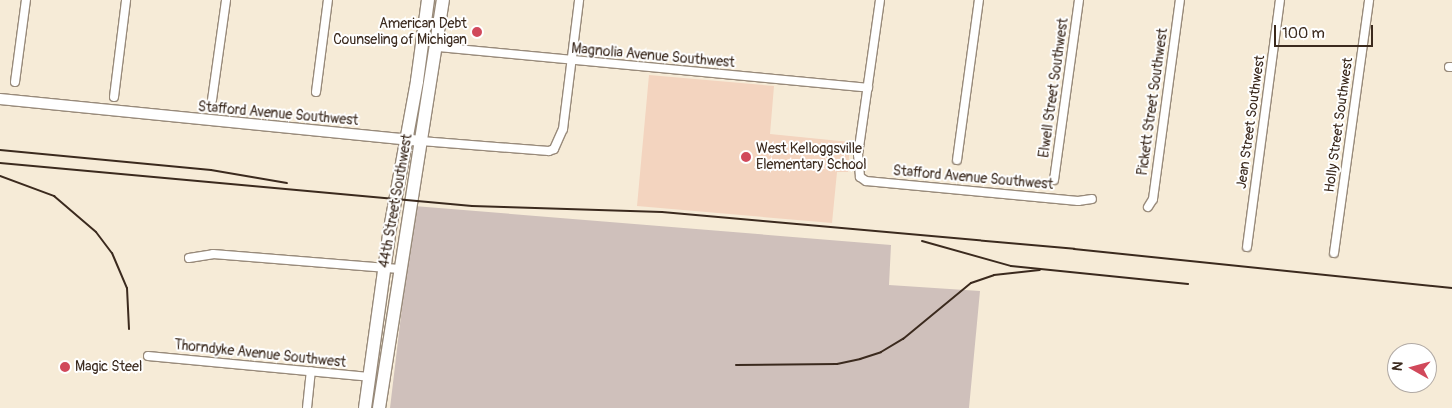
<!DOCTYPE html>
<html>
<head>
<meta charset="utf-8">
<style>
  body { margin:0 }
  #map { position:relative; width:1452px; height:408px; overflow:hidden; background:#f6ebd7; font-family:Pangolin,sans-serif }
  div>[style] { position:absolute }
  .built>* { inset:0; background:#f3d4bf }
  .industrial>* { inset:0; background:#cfc0bb }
  .roads { filter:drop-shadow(1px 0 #988a7a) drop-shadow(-1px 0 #988a7a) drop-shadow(0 1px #988a7a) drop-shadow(0 -1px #988a7a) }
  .minor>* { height:8px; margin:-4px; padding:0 4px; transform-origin:4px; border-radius:4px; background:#fff }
  .tertiary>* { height:10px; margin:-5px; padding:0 5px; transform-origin:5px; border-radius:5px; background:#fff }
  .primary>* { height:12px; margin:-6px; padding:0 6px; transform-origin:6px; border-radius:6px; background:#fff }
  .rail>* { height:2px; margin:-1px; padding:0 1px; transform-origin:1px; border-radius:1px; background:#3b2a1e }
  .dots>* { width:14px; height:14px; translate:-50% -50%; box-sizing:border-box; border:2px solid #fff; border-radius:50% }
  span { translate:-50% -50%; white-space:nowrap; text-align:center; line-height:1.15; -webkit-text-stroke:4px #fff; paint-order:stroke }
  .poi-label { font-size:14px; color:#3b2a1e }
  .right { translate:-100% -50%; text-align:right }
  .left { translate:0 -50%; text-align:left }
  .street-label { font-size:14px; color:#3b2a1e }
  .north { position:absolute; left:1387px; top:343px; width:50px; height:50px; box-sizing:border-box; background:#fff; border:1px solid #b1aaa5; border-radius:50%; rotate:277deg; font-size:14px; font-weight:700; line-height:20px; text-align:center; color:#3b2a1e }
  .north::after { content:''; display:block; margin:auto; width:18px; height:22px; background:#d1495b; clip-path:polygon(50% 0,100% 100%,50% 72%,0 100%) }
  .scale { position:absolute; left:1274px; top:25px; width:99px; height:22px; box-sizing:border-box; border:2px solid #3b2a1e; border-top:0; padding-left:6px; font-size:15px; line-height:18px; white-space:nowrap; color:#3b2a1e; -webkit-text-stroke:4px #fff; paint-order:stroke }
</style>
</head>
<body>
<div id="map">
  <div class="built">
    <i style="clip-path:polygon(649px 75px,774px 86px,770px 134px,850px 142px,848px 172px,837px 172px,832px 223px,637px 206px)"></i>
  </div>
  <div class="industrial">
    <i style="clip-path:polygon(414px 206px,891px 245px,889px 285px,980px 291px,969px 408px,390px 408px)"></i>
  </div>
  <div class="roads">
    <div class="minor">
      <i style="left:880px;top:0;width:156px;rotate:98.1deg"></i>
      <i style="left:858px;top:154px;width:23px;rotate:85deg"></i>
      <i style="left:860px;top:177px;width:7px;rotate:34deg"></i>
      <i style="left:866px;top:181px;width:213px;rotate:5.4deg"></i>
      <i style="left:1078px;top:201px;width:14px;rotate:-8deg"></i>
      <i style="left:437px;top:47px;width:433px;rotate:5.4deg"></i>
      <i style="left:1449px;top:67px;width:3px"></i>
      <i style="left:15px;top:82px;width:83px;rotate:-82.4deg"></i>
      <i style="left:316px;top:92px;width:93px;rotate:-82.6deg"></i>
      <i style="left:114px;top:97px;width:98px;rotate:-82.9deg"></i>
      <i style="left:212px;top:100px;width:101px;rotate:-82deg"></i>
      <i style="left:421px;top:141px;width:128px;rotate:4.5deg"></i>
      <i style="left:549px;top:151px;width:5px;rotate:-22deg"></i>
      <i style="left:554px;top:149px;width:22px;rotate:-66deg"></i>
      <i style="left:563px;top:129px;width:130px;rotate:-82.9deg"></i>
      <i style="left:957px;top:160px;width:162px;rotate:-82.2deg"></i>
      <i style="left:1054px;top:180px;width:182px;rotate:-82.1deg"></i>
      <i style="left:1148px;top:207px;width:9px;rotate:-58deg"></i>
      <i style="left:1153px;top:199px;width:201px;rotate:-82.3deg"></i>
      <i style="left:1247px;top:247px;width:249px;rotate:-82.4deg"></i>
      <i style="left:1334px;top:253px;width:255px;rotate:-82.1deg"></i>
      <i style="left:189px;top:258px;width:24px;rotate:-9deg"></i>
      <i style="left:213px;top:254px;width:187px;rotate:4.6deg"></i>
      <i style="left:148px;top:356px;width:222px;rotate:5.4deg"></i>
      <i style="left:307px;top:408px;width:37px;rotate:-84deg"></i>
    </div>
    <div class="tertiary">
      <i style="left:0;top:99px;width:423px;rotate:5.7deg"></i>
    </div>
    <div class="primary">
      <i style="left:365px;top:408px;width:176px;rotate:-82.1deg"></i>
      <i style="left:389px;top:234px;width:156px;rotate:-79.6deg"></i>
      <i style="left:417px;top:81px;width:82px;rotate:-82.3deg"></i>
      <i style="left:379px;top:408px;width:413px;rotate:-81.1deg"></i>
    </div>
  </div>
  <div class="rail">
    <i style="left:0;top:150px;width:212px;rotate:5.4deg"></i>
    <i style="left:211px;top:170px;width:77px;rotate:9.7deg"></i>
    <i style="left:0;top:163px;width:474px;rotate:5.2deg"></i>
    <i style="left:472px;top:206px;width:190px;rotate:1.8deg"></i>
    <i style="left:662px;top:212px;width:414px;rotate:5.1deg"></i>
    <i style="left:1074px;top:249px;width:380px;rotate:5.9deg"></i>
    <i style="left:0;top:176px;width:58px;rotate:20.3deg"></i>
    <i style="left:54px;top:196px;width:55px;rotate:40.6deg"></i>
    <i style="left:96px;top:232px;width:26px;rotate:53deg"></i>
    <i style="left:112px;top:253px;width:38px;rotate:67deg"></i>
    <i style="left:127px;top:288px;width:41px;rotate:87.2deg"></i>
    <i style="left:922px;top:241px;width:92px;rotate:15.7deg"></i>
    <i style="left:1011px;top:266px;width:178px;rotate:5.8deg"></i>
    <i style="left:736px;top:365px;width:101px;rotate:-0.6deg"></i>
    <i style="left:837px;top:364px;width:24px;rotate:-12deg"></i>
    <i style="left:860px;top:359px;width:22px;rotate:-18deg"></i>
    <i style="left:881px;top:352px;width:26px;rotate:-31deg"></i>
    <i style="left:903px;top:339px;width:88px;rotate:-39.5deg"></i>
    <i style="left:971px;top:283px;width:24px;rotate:-19deg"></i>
    <i style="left:994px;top:275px;width:46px;rotate:-6.2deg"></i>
  </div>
  <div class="dots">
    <i style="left:477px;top:32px;background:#d1495b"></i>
    <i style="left:746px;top:157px;background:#d1495b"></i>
    <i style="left:65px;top:367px;background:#d1495b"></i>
  </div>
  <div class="poi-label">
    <span class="right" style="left:467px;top:32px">American Debt<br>Counseling of Michigan</span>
    <span class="left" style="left:756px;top:157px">West Kelloggsville<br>Elementary School</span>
    <span class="left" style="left:75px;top:367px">Magic Steel</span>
  </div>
  <div class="street-label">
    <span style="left:653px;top:56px;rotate:5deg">Magnolia Avenue Southwest</span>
    <span style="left:1054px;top:88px;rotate:-82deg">Elwell Street Southwest</span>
    <span style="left:1153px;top:102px;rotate:-82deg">Pickett Street Southwest</span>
    <span style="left:278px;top:114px;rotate:5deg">Stafford Avenue Southwest</span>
    <span style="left:1251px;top:122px;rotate:-82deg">Jean Street Southwest</span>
    <span style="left:1339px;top:125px;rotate:-82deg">Holly Street Southwest</span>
    <span style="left:973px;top:178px;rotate:5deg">Stafford Avenue Southwest</span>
    <span style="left:396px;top:201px;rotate:-80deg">44th Street Southwest</span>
    <span style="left:260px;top:354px;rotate:6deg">Thorndyke Avenue Southwest</span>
  </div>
  <div class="north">N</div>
  <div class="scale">100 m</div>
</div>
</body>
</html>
